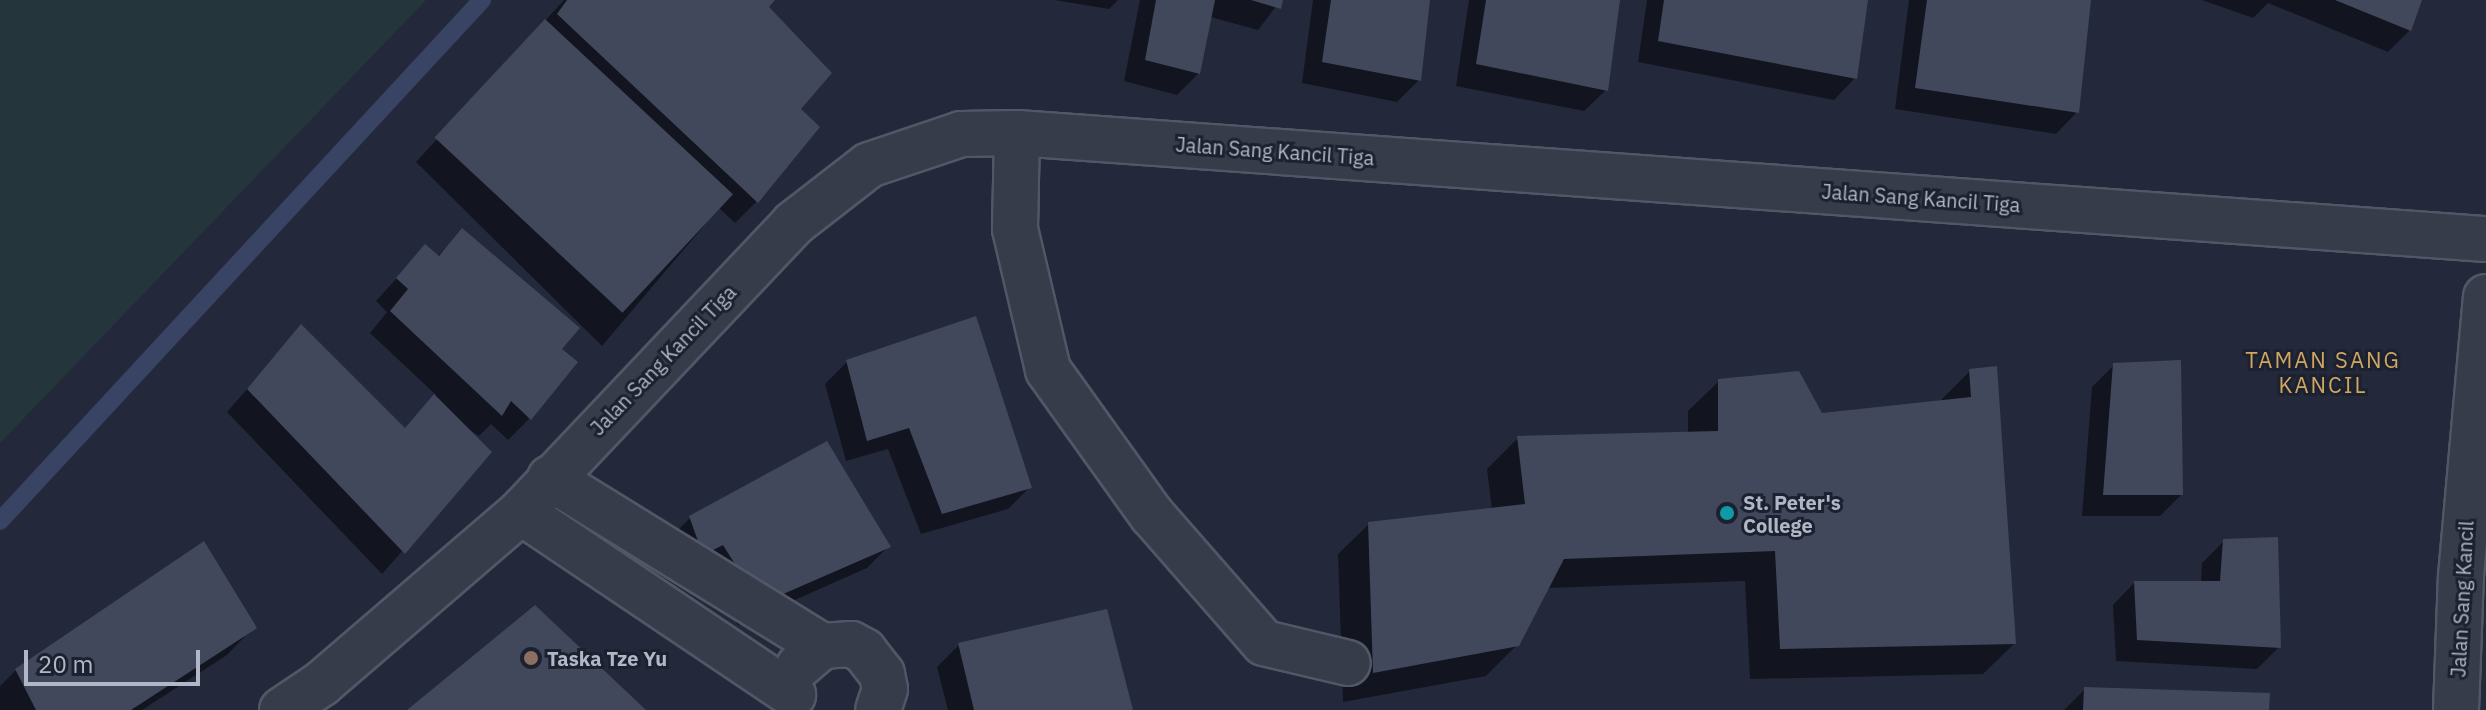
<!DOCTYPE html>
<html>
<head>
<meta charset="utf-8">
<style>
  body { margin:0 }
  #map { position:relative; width:2486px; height:710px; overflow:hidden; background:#23293b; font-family:"IBM Plex Sans",sans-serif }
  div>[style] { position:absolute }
  .green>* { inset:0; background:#25353c }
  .shadow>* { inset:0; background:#0007 }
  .stream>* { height:18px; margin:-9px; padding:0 9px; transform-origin:9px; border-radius:9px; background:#394364 }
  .building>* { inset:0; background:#42485c; transform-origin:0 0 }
  .roads { filter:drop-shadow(2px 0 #525766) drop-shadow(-2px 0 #525766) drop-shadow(0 2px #525766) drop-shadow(0 -2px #525766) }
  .minor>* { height:44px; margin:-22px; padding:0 22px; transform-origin:22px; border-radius:22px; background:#373c4b }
  .dots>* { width:22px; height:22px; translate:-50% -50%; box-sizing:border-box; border:4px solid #1c2130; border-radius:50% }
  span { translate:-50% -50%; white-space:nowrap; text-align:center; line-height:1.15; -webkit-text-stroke:6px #1c2130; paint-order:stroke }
  .street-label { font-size:20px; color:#b2b7c7 }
  .poi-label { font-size:20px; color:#b2b7c7; font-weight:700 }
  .left { translate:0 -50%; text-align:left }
  .neighbourhood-label { font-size:22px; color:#d0a663; letter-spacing:2px }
  .scale { position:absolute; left:24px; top:650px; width:176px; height:36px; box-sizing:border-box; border:4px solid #b2b7c7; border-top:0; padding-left:10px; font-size:24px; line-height:28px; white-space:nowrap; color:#b2b7c7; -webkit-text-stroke:6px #1c2130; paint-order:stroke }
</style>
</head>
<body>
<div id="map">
  <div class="green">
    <i style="clip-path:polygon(0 0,426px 0,0 443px)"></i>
  </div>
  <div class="shadow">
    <i style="clip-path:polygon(564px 0,772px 0,766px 7px,798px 109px,757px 201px,735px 223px,719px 208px,602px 346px,416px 162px)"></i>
    <i style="clip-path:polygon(1054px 0,1118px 0,1109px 9px)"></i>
    <i style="clip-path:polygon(1140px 0,1281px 0,1258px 30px,1210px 17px,1199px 73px,1177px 95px,1124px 81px)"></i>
    <i style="clip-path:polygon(1313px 0,1428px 0,1419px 80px,1397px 102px,1302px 83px)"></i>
    <i style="clip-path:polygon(1469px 0,1618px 0,1606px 90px,1584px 111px,1456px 86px)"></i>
    <i style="clip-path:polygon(1647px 0,1866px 0,1855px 78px,1834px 100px,1638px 62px)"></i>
    <i style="clip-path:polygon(1909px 0,2089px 0,2077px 112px,2056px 134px,1895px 109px)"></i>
    <i style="clip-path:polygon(2202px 0,2419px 0,2410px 30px,2388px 52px,2268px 3px,2253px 18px)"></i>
    <i style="clip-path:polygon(462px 231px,560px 350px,530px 418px,508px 440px,491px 424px,479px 436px,462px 425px,490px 452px,382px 574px,227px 412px,301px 327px,403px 430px,436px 395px,370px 333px,387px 312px,376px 301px,425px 247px,437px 257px)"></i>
    <i style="clip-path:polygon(847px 362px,1030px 487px,1008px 509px,921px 534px,888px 449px,846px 461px,825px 384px)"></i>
    <i style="clip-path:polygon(2114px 365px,2181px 495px,2160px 516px,2082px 516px,2092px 387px)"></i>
    <i style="clip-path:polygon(1970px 371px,2014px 644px,1983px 674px,1750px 679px,1745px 581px,1547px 588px,1517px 645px,1486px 676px,1343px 702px,1338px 554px,1369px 524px,1492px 510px,1487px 469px,1518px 438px,1688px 434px,1688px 411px,1719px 381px,1821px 415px,1938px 403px)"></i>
    <i style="clip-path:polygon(690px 518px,888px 547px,867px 568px,738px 625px,701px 565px,669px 539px)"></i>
    <i style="clip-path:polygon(2224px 541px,2279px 647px,2257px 669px,2116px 661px,2113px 605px,2134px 583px,2201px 583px,2202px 563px)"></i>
    <i style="clip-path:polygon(254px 627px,227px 655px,142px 710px,0 710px,0 686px,16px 670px)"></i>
    <i style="clip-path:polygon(959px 645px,1131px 710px,948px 710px,937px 667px)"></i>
    <i style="clip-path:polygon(2085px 689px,2267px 710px,2064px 710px)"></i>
  </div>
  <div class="stream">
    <i style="left:0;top:521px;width:710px;rotate:-47.23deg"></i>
  </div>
  <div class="building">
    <i style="clip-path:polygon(567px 0,775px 0,769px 7px,832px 73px,801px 109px,820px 127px,758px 203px,557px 14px)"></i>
    <i style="clip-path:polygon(1156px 0,1215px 0,1200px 74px,1145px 60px)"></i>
    <i style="clip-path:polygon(1251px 0,1283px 0,1281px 9px)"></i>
    <i style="clip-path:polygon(1331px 0,1430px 0,1421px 81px,1322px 62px)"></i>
    <i style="clip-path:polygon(1486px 0,1620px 0,1608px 91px,1476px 64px)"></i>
    <i style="clip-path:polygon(1664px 0,1868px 0,1857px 79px,1658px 41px)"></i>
    <i style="clip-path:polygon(1927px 0,2091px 0,2079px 113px,1915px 88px)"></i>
    <i style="clip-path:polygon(2335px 0,2422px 0,2411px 31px)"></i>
    <i style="left:545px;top:19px;width:257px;height:162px;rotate:43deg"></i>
    <i style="clip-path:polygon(462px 228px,580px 328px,562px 349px,578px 362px,531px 420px,511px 401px,502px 416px,390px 311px,408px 289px,396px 278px,425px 244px,439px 256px)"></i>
    <i style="clip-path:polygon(976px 316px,1032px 488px,942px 514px,909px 428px,867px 441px,846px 360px)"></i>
    <i style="clip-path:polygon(301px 324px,405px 428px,434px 394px,492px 452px,405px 554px,247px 389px)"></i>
    <i style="clip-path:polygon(2181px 360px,2183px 495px,2103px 495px,2113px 363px)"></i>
    <i style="clip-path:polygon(1997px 366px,2016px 644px,1780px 649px,1775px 551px,1564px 559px,1519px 646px,1373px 673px,1368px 522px,1525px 504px,1517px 436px,1718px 431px,1718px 379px,1799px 371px,1822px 413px,1971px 397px,1969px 369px)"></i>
    <i style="clip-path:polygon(827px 441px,891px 547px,760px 604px,723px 545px,703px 555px,689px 516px)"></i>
    <i style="clip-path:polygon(2278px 537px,2281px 648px,2137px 640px,2134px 581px,2220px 581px,2223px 539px)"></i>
    <i style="clip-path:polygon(204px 541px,257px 628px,131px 710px,36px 710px,15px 669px)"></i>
    <i style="clip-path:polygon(535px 605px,646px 710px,407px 710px)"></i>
    <i style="clip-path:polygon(1107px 609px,1133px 710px,974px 710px,958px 643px)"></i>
    <i style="clip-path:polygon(2084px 687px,2270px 693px,2269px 710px,2083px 710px)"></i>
  </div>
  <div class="roads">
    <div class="minor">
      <i style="left:1017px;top:133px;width:96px;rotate:91.2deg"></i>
      <i style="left:1015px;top:229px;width:145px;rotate:76.8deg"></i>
      <i style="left:1048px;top:370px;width:178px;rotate:54.4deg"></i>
      <i style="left:1152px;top:515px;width:170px;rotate:48.8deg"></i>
      <i style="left:1264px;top:643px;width:86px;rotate:13.4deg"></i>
      <i style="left:550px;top:478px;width:320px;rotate:31.7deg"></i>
      <i style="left:521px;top:512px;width:328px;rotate:33.9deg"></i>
      <i style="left:799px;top:666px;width:30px;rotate:-41deg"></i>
      <i style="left:822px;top:646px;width:29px;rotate:-4deg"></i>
      <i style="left:851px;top:644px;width:15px;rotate:28deg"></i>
      <i style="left:864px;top:651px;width:29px;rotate:52deg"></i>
      <i style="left:882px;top:674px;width:15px;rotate:79deg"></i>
      <i style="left:885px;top:689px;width:22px;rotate:108deg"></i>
      <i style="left:282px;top:710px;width:47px;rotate:-33.7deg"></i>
      <i style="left:321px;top:684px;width:264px;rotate:-40.7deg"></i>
      <i style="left:521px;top:512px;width:396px;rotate:-46.6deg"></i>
      <i style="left:793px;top:224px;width:96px;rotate:-37.8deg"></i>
      <i style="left:869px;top:165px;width:97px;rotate:-18.6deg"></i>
      <i style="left:961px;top:134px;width:56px;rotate:-1deg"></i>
      <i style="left:1017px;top:133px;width:1473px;rotate:4.13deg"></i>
      <i style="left:2456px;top:710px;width:134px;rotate:-87.9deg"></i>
      <i style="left:2461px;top:576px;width:280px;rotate:-84.9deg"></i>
    </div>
  </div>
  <div class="dots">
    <i style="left:1727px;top:513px;background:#0f9aa8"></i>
    <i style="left:531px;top:658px;background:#8d6e63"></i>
  </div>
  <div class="street-label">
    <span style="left:1275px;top:151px;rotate:4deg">Jalan Sang Kancil Tiga</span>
    <span style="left:1921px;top:198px;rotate:4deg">Jalan Sang Kancil Tiga</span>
    <span style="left:663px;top:360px;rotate:-46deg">Jalan Sang Kancil Tiga</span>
    <span style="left:2462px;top:599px;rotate:-87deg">Jalan Sang Kancil</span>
  </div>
  <div class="poi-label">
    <span class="left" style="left:1743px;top:514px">St. Peter's<br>College</span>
    <span class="left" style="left:547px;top:658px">Taska Tze Yu</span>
  </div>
  <div class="neighbourhood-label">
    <span style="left:2323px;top:372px">TAMAN SANG<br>KANCIL</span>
  </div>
  <div class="scale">20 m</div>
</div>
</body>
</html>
